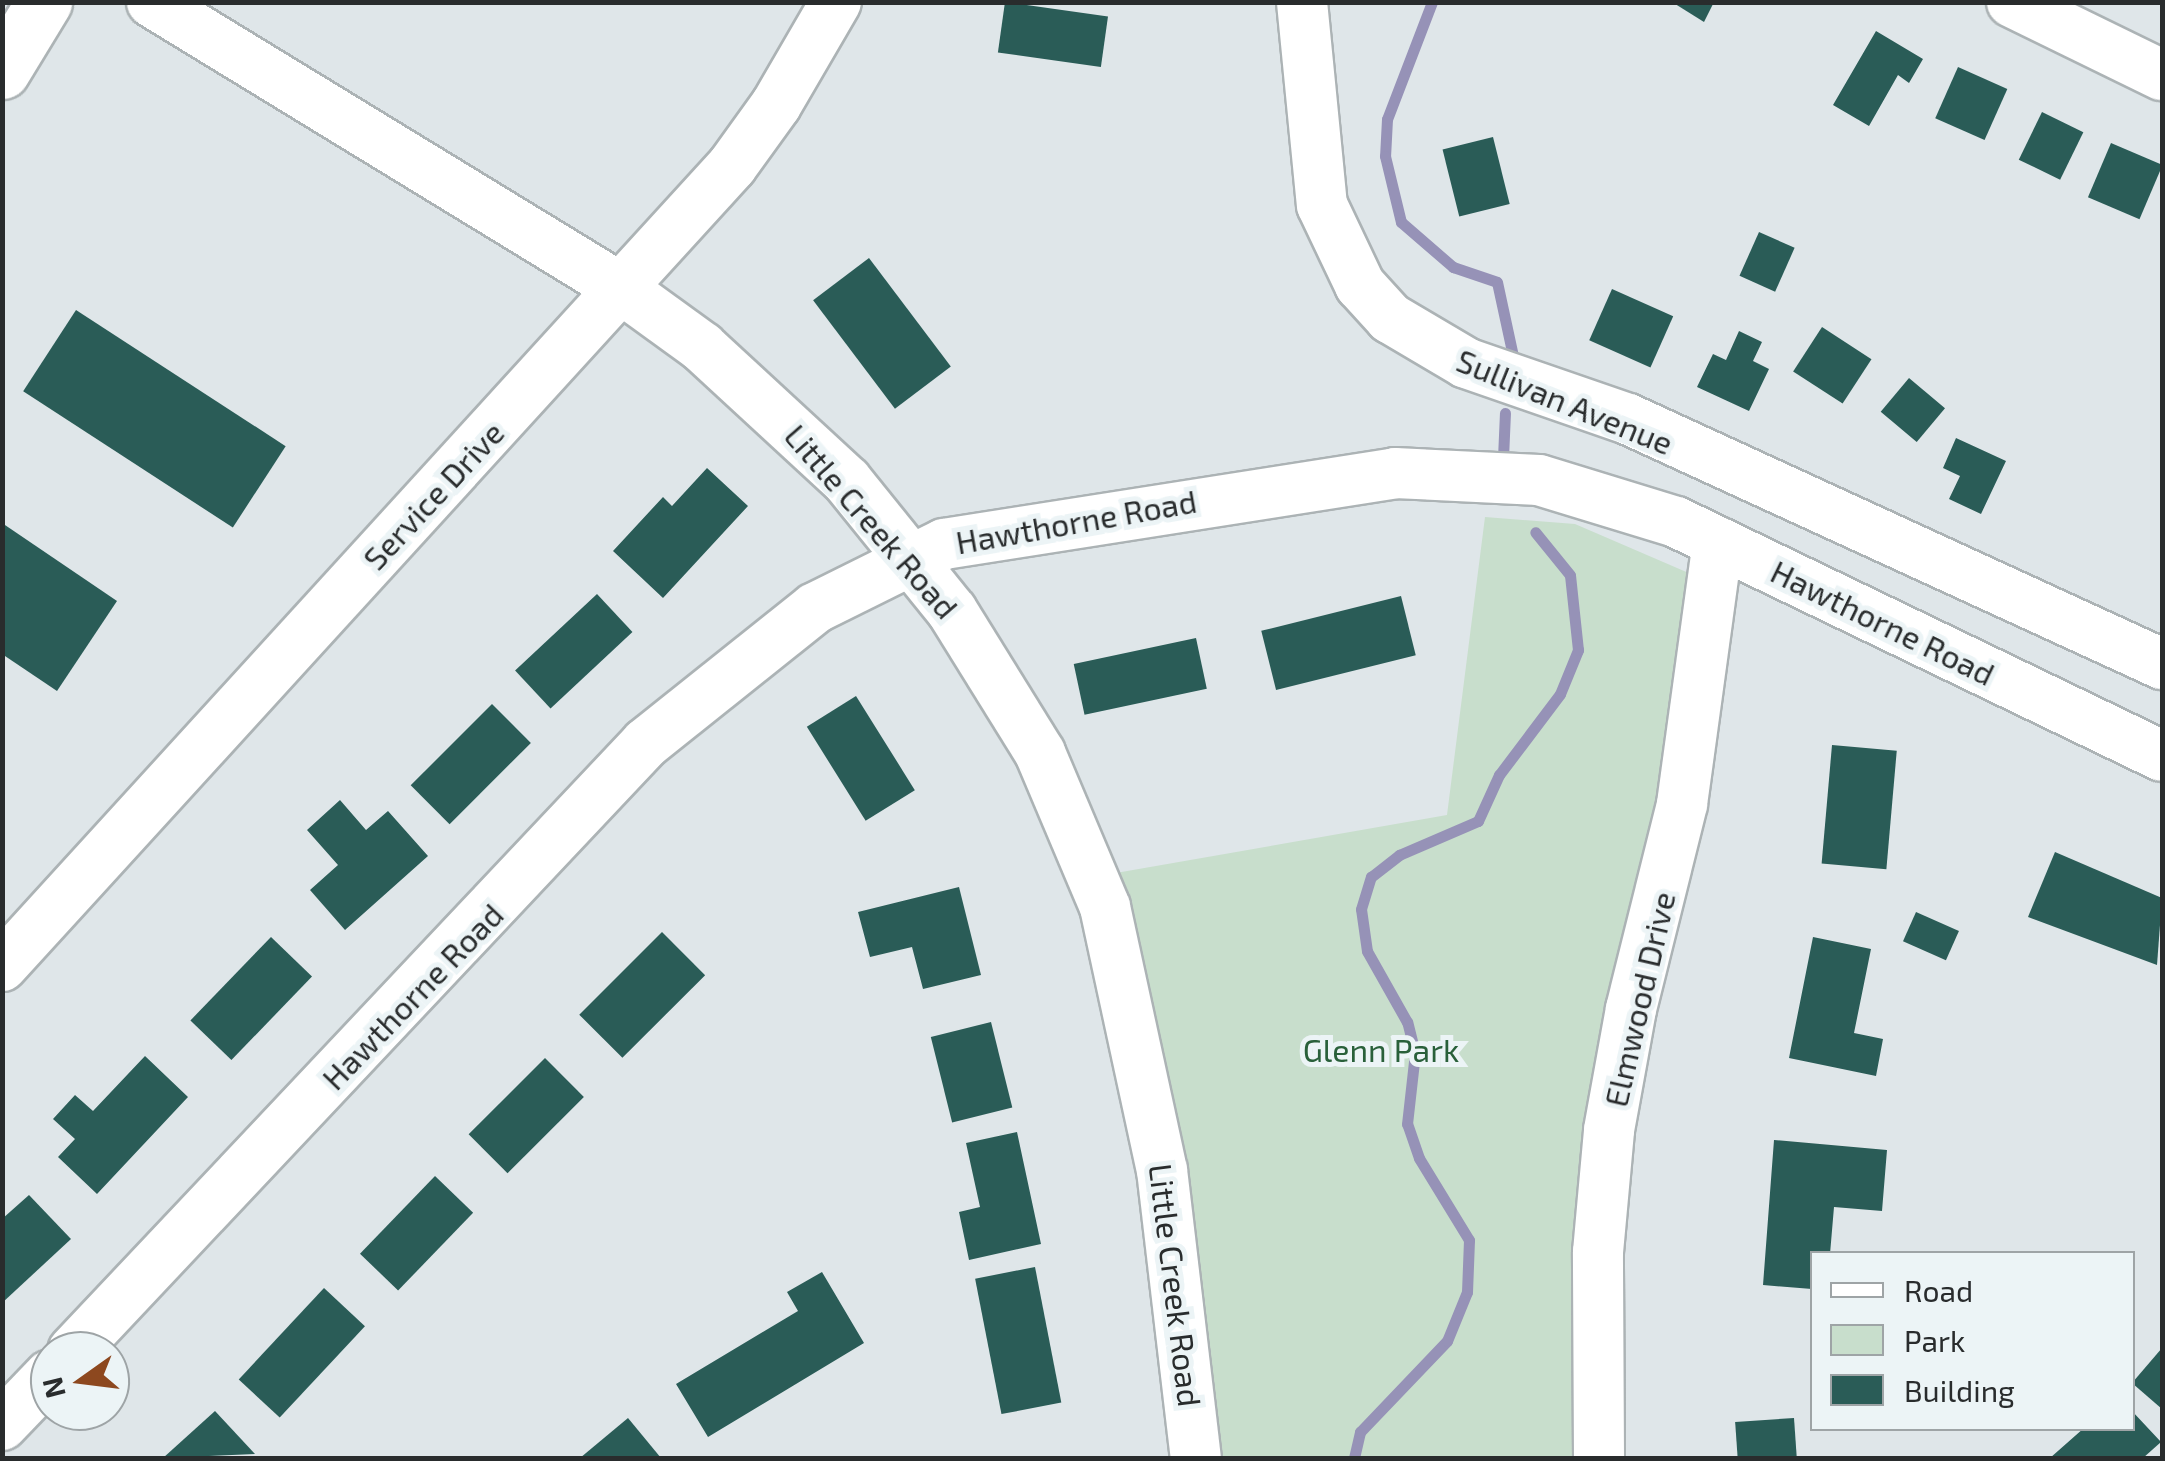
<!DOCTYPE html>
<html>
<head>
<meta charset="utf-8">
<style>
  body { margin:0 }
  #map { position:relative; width:2165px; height:1461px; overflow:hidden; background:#dfe6e9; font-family:"Exo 2",sans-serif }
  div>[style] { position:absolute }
  .green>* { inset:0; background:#c8decc }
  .stream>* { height:11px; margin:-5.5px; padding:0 5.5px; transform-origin:5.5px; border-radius:5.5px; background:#9692b7 }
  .building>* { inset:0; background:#2a5c57; transform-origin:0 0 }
  .roads { filter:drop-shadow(2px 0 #acb3b5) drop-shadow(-2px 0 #acb3b5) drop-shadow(0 2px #acb3b5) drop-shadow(0 -2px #acb3b5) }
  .minor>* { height:50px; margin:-25px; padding:0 25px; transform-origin:25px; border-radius:25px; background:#fff }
  .major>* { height:55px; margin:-27.5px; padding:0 27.5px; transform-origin:27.5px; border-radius:27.5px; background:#fff }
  span { translate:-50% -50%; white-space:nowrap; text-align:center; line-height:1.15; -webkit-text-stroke:10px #ecf4f6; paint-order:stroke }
  .street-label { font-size:32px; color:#292c2d }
  .park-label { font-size:32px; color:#29603a }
  .frame { position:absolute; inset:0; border:5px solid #292c2d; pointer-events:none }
  .legend { position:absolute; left:1810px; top:1251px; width:325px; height:180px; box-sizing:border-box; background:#ecf4f6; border:2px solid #9ea4a6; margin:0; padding:12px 18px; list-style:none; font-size:30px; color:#292c2d }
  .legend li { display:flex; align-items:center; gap:20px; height:50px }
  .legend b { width:50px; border:2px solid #9ea4a6 }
  .north { position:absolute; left:30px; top:1331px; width:100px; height:100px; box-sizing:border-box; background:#ecf4f6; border:2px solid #9ea4a6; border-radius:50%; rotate:256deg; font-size:28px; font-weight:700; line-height:40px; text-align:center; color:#292c2d }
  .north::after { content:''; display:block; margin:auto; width:35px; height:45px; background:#8d481f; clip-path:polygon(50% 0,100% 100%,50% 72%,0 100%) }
</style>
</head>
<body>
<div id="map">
  <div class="green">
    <i style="clip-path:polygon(1485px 517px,1575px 524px,1691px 574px,1579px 1458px,1216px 1458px,1110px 874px,1447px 815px)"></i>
  </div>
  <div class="stream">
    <i style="left:1432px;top:2px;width:125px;rotate:111deg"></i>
    <i style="left:1387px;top:119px;width:37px;rotate:93deg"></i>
    <i style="left:1385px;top:156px;width:68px;rotate:76.4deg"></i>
    <i style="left:1401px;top:222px;width:69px;rotate:40.9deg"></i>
    <i style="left:1453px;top:267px;width:46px;rotate:18.8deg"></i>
    <i style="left:1497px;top:282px;width:85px;rotate:77.8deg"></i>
    <i style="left:1503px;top:458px;width:45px;rotate:-87.5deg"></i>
    <i style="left:1354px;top:1458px;width:27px;rotate:-77deg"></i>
    <i style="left:1360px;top:1432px;width:126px;rotate:-46.3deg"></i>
    <i style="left:1447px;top:1341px;width:53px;rotate:-67.8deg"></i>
    <i style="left:1467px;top:1292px;width:52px;rotate:-87.8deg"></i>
    <i style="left:1469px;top:1240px;width:96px;rotate:-121.4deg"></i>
    <i style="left:1419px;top:1158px;width:36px;rotate:-109deg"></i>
    <i style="left:1407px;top:1124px;width:71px;rotate:-83.6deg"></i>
    <i style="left:1415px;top:1053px;width:32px;rotate:-104deg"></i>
    <i style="left:1407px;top:1022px;width:81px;rotate:-119.4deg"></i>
    <i style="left:1367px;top:951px;width:42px;rotate:-98.1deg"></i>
    <i style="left:1361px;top:909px;width:34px;rotate:-73deg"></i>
    <i style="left:1371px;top:877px;width:36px;rotate:-38deg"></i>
    <i style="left:1399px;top:855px;width:86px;rotate:-23.3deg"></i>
    <i style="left:1478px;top:821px;width:51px;rotate:-65.5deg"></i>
    <i style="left:1499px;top:775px;width:101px;rotate:-53deg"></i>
    <i style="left:1560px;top:694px;width:48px;rotate:-67.8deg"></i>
    <i style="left:1578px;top:650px;width:75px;rotate:-96.1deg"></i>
    <i style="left:1570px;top:575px;width:55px;rotate:-129.1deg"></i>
  </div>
  <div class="building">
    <i style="left:1005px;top:2px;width:104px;height:51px;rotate:8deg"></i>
    <i style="clip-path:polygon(1672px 2px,1714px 2px,1704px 22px)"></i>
    <i style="clip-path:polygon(1876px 31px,1923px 59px,1909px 83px,1898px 75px,1869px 126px,1833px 105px)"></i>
    <i style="left:1958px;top:67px;width:54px;height:56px;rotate:24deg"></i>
    <i style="left:2042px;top:112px;width:46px;height:53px;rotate:26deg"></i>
    <i style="left:1493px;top:137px;width:69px;height:52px;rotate:76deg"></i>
    <i style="left:2111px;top:143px;width:56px;height:59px;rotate:23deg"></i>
    <i style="left:1759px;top:232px;width:39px;height:48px;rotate:24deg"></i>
    <i style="left:869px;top:258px;width:136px;height:70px;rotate:53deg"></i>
    <i style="left:1612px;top:289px;width:67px;height:56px;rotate:24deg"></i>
    <i style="left:76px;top:310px;width:250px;height:97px;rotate:33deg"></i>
    <i style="left:1822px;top:327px;width:59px;height:53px;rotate:33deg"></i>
    <i style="clip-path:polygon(1739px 331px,1762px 342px,1753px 361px,1769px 369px,1749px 411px,1697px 387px,1713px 354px,1726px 360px)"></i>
    <i style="left:1909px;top:378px;width:47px;height:44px;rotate:40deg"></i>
    <i style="clip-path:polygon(1956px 438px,2006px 461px,1981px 514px,1949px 499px,1960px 476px,1943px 468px)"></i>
    <i style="clip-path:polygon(707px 468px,748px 506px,663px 598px,613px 551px,663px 497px,672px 506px)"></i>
    <i style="clip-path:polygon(2px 523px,117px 601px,57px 691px,2px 654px)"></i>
    <i style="left:597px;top:594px;width:52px;height:112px;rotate:47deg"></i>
    <i style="left:1401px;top:596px;width:61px;height:144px;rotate:76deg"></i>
    <i style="left:1196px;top:638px;width:52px;height:125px;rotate:78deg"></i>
    <i style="left:856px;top:696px;width:111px;height:58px;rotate:58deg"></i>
    <i style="left:492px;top:704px;width:55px;height:115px;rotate:45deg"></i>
    <i style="left:1832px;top:745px;width:65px;height:119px;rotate:5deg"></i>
    <i style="clip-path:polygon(340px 800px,366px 830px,388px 811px,428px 856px,345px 930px,310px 890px,338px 865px,307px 830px)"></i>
    <i style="clip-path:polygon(2055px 852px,2162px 898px,2157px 965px,2028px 917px)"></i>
    <i style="clip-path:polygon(959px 887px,981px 975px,923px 989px,912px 947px,870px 957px,858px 912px)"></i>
    <i style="left:1916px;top:912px;width:47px;height:32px;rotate:24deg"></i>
    <i style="left:662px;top:932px;width:61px;height:117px;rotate:45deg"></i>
    <i style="left:271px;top:937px;width:57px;height:116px;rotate:44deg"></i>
    <i style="clip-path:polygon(1813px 937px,1871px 949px,1854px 1033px,1883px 1039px,1876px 1076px,1789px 1058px)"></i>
    <i style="left:991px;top:1022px;width:88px;height:62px;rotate:76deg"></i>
    <i style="clip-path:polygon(145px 1056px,188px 1097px,97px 1194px,58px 1157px,75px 1139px,53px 1119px,75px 1095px,93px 1111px)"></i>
    <i style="left:545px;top:1058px;width:55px;height:108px;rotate:45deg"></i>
    <i style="clip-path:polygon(1017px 1132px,1041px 1244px,969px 1260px,959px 1212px,980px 1207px,966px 1143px)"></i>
    <i style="clip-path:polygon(1774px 1140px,1887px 1150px,1882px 1211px,1834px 1207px,1830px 1254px,1812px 1254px,1812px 1289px,1763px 1285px)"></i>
    <i style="left:435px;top:1176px;width:53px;height:108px;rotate:44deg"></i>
    <i style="clip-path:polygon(29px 1195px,71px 1239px,2px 1303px,2px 1219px)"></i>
    <i style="left:1035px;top:1267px;width:138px;height:61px;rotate:79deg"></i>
    <i style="clip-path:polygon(822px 1272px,864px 1343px,708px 1437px,676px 1384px,798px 1311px,787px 1292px)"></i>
    <i style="left:324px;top:1288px;width:56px;height:125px;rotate:43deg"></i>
    <i style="clip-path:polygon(2162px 1348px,2162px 1409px,2132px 1383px)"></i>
    <i style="clip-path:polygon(215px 1411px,255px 1454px,163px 1458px)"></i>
    <i style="clip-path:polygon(2132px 1411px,2161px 1442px,2143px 1458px,2050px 1458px,2084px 1428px,2132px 1428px)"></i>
    <i style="clip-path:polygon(628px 1418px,661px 1458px,580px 1458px)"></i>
    <i style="left:1794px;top:1418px;width:40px;height:59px;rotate:86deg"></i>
  </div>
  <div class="roads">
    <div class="minor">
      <i style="left:152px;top:2px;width:551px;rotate:31.41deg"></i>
      <i style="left:622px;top:289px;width:99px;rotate:35.9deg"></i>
      <i style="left:702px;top:347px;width:197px;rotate:42.7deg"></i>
      <i style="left:847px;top:481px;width:167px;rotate:51.1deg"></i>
      <i style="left:952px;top:611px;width:167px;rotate:58.2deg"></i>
      <i style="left:1040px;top:753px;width:167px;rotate:67.1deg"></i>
      <i style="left:1105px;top:907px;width:269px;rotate:77.8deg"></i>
      <i style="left:1162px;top:1170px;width:290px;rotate:83.3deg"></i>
      <i style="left:1302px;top:2px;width:204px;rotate:84.4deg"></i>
      <i style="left:1322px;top:205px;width:89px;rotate:64.6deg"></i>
      <i style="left:1360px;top:285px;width:45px;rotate:47.7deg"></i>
      <i style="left:1390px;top:318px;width:88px;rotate:30.6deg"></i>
      <i style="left:1466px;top:363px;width:171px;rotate:19.1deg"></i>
      <i style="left:1628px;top:419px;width:588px;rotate:24.65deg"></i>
      <i style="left:2012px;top:2px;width:167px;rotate:26deg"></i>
      <i style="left:2px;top:966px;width:1083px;rotate:-47.62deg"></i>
      <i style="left:732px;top:166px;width:75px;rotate:-54.2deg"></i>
      <i style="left:776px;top:105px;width:119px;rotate:-59.8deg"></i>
      <i style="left:73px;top:1351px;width:835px;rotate:-46.7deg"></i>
      <i style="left:646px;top:743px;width:216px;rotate:-38.6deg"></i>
      <i style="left:815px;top:608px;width:144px;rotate:-26.4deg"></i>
      <i style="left:944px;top:544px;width:457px;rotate:-8.9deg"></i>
      <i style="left:1395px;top:473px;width:144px;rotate:2.8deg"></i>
      <i style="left:1539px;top:480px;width:143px;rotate:17deg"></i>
      <i style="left:1676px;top:522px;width:539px;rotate:25.71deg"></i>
      <i style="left:2px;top:1425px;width:69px;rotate:-46.2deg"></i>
      <i style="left:1599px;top:1458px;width:206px;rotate:-90.3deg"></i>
      <i style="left:1598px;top:1252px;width:122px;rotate:-84.8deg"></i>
      <i style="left:1609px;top:1130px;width:123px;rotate:-79.7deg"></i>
      <i style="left:1631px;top:1009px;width:211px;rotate:-76deg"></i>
      <i style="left:1682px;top:804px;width:264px;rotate:-82.2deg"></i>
    </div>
    <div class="major">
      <i style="left:2px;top:71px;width:81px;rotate:-58.7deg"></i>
    </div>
  </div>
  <div class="street-label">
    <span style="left:1565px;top:401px;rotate:22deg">Sullivan Avenue</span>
    <span style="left:433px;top:495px;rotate:-47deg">Service Drive</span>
    <span style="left:872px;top:521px;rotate:49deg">Little Creek Road</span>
    <span style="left:1076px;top:521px;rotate:-10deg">Hawthorne Road</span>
    <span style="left:1883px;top:622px;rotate:26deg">Hawthorne Road</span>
    <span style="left:412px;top:996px;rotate:-46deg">Hawthorne Road</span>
    <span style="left:1639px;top:999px;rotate:-77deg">Elmwood Drive</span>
    <span style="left:1176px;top:1285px;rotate:83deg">Little Creek Road</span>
  </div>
  <div class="park-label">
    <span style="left:1381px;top:1049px">Glenn Park</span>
  </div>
  <div class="frame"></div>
  <ul class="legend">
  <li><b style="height:12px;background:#fff"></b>Road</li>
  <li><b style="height:28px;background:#c8decc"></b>Park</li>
  <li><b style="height:28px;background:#2a5c57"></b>Building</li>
  </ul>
  <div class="north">N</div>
</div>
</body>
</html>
